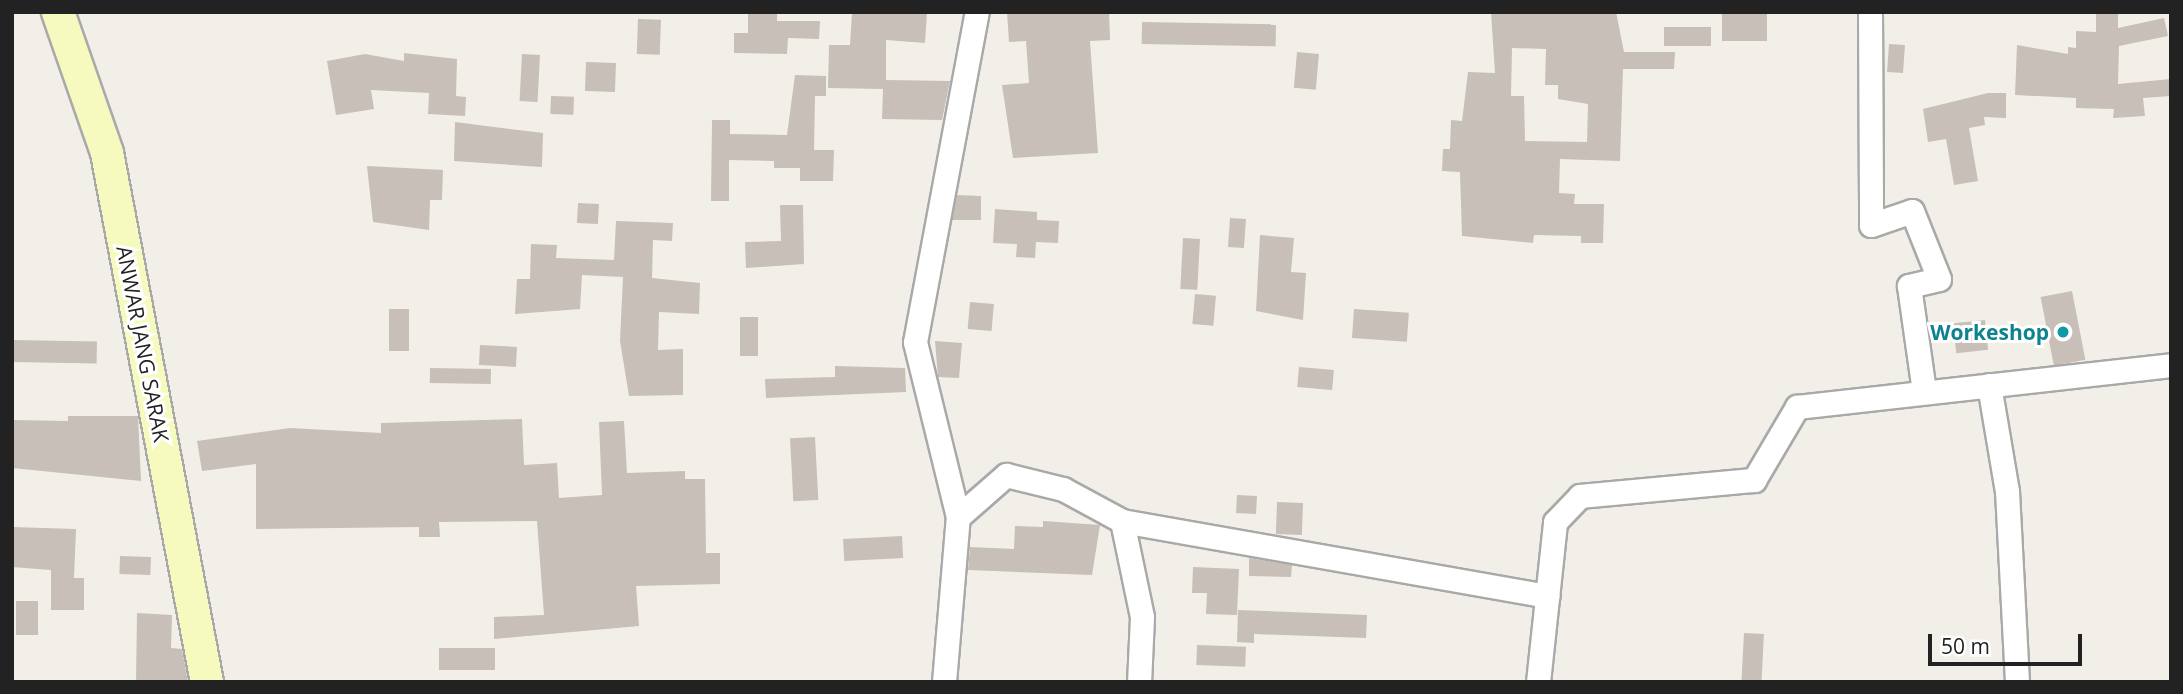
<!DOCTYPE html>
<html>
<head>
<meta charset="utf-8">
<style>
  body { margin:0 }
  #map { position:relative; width:2183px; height:694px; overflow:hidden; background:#f2efe9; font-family:"Open Sans",sans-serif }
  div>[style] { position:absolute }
  .building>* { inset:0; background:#c7bfb8; transform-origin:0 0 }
  .roads { filter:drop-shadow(2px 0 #a9a9a9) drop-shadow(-2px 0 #a9a9a9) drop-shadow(0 2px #a9a9a9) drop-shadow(0 -2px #a9a9a9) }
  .minor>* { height:23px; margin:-11.5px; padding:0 11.5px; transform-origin:11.5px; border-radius:11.5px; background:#fff }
  .secondary>* { height:32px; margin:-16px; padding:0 16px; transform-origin:16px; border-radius:16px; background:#f7fabf }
  .dots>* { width:19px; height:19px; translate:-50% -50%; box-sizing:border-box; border:4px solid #fff; border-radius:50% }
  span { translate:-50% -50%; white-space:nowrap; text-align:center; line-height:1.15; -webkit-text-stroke:6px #fff; paint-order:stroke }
  .culture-label { font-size:21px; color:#0d838f; font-weight:700 }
  .right { translate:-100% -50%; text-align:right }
  .street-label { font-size:21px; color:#222 }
  .frame { position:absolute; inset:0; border:14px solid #222; pointer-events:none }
  .scale { position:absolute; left:1928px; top:634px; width:154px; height:32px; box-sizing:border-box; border:4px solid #222; border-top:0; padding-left:9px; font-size:21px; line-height:24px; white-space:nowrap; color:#222; -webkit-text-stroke:5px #fff; paint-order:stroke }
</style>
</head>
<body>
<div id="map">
  <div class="building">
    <i style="clip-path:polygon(748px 12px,777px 12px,777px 21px,820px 21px,819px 39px,788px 38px,787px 54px,734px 53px,734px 33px,748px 33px)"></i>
    <i style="clip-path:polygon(852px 12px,927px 12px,925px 43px,886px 40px,886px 80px,950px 81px,942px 120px,882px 119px,883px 89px,828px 88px,829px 45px,850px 45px)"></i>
    <i style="clip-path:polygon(1007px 12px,1109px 12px,1110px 40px,1090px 41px,1098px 153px,1013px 158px,1002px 85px,1029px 83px,1026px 41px,1009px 42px)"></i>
    <i style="clip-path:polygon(evenodd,1491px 12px,1616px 12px,1624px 52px,1675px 52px,1674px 69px,1623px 69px,1620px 161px,1560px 159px,1559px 193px,1575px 194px,1574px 204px,1604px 204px,1603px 243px,1581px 243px,1581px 236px,1534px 235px,1533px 243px,1462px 236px,1460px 172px,1442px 171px,1443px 149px,1450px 149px,1451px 120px,1462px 121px,1468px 72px,1495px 73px,1491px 12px,1512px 48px,1546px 49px,1545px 85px,1558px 85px,1558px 99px,1588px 104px,1587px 142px,1525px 141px,1524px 96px,1511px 96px,1512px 48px)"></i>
    <i style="left:1722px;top:12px;width:45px;height:29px"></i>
    <i style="clip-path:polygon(2096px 12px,2118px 12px,2118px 28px,2164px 18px,2168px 36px,2119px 46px,2118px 84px,2171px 79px,2171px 96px,2143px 98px,2145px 116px,2113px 118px,2114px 109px,2076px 108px,2076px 98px,2015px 95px,2017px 45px,2068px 54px,2068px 47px,2076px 48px,2076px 31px,2096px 32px)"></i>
    <i style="left:638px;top:19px;width:23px;height:35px;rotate:2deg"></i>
    <i style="left:1142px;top:22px;width:134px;height:22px;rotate:1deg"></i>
    <i style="left:1664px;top:27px;width:47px;height:19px"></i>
    <i style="left:1889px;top:44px;width:16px;height:28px;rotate:4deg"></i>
    <i style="left:1297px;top:52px;width:22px;height:36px;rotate:5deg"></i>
    <i style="clip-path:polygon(404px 53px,457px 59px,456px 96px,466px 97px,465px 116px,428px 114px,429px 93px,371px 90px,374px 109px,336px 115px,327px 61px,365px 54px,404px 61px)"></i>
    <i style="left:522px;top:54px;width:18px;height:47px;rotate:3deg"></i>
    <i style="left:586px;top:62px;width:30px;height:29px;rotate:2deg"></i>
    <i style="clip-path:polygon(795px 75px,826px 76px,826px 96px,815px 96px,814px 150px,834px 150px,833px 181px,800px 181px,800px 168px,774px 168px,774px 161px,729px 160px,729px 201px,711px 201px,712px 120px,730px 120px,730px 134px,787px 135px)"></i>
    <i style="clip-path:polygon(1988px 93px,2006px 93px,2006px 118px,1984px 117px,1985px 125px,1969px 128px,1978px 181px,1954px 185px,1946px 139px,1928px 142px,1923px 109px)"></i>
    <i style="left:551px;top:96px;width:23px;height:18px;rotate:2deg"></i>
    <i style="clip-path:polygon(455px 122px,543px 133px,542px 167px,454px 161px)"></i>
    <i style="clip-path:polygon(367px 166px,443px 170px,442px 200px,430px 200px,429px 230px,373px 222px)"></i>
    <i style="clip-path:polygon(957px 195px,981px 196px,981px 220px,952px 220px)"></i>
    <i style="left:578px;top:203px;width:21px;height:20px;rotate:3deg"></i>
    <i style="clip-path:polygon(780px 205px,803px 205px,804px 264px,746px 268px,745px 242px,781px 241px)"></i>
    <i style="clip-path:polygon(995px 209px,1037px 212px,1037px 220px,1059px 221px,1058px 243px,1036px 242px,1035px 258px,1016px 257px,1017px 244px,993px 243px)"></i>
    <i style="left:1230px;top:218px;width:16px;height:29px;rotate:4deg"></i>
    <i style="clip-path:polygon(616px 221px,673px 223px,672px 241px,653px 240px,652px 278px,700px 283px,699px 314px,659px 312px,658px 350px,683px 349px,683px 395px,629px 396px,620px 341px,623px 277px,582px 275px,580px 309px,515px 314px,517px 279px,530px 279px,531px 244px,557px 245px,556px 258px,614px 260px)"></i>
    <i style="clip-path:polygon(1260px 235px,1294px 238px,1291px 272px,1306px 273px,1303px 320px,1256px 311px)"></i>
    <i style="left:1183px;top:238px;width:17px;height:51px;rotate:3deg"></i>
    <i style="left:2072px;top:291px;width:70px;height:32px;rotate:79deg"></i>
    <i style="left:1195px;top:294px;width:21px;height:30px;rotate:5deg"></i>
    <i style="left:970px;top:302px;width:24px;height:27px;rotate:5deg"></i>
    <i style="left:389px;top:309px;width:20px;height:42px"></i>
    <i style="left:1354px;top:309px;width:55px;height:29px;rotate:4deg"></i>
    <i style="left:740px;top:317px;width:18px;height:39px"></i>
    <i style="left:1985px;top:320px;width:30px;height:32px;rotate:84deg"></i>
    <i style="left:12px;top:340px;width:85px;height:22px;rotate:1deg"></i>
    <i style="clip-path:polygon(935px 341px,962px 343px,959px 378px,938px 377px)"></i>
    <i style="left:480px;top:345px;width:37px;height:20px;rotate:3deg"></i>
    <i style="clip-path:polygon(835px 366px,905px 368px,906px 392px,766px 398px,765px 379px,835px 377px)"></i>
    <i style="left:1299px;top:367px;width:35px;height:20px;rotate:5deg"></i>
    <i style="left:430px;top:368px;width:61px;height:15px;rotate:1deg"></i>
    <i style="clip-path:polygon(68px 416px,138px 416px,141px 481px,12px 468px,13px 420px,68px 421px)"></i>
    <i style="clip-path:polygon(522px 419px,524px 465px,557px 463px,559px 498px,602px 495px,599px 422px,624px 421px,627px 473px,685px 471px,685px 479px,705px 479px,706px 553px,720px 553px,720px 584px,636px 586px,639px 626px,494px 639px,494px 617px,544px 615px,537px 521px,439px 522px,440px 537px,419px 537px,419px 527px,256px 529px,256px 464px,202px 471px,197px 441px,290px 428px,381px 433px,381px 423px)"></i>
    <i style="left:815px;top:437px;width:63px;height:25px;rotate:87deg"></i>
    <i style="left:1237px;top:495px;width:20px;height:18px;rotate:3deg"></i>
    <i style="left:1277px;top:502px;width:26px;height:32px;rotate:2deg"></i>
    <i style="clip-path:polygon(1043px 521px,1100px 525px,1092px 575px,968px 570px,970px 547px,1014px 549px,1015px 526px,1043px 527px)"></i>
    <i style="clip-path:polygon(12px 527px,76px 529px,74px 578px,84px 578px,84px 610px,51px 610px,51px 570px,12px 567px)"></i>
    <i style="left:902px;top:536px;width:22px;height:59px;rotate:87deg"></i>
    <i style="left:120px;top:556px;width:31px;height:18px;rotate:2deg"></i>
    <i style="clip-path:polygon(1249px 558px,1292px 565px,1291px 577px,1249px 576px)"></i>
    <i style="clip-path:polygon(1193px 567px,1239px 569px,1237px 615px,1206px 614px,1207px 593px,1192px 593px)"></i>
    <i style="left:16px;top:601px;width:22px;height:34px"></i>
    <i style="clip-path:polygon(1238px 610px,1367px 615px,1366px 638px,1254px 634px,1254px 643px,1237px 642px)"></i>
    <i style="clip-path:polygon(137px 613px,172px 615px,171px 648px,182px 649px,188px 682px,136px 682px)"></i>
    <i style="left:1744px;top:633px;width:20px;height:49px;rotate:3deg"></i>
    <i style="left:1197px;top:645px;width:49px;height:20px;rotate:2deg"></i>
    <i style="left:495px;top:648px;width:22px;height:56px;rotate:90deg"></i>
  </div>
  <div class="roads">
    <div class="minor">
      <i style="left:1870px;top:12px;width:213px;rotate:89.7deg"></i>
      <i style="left:1871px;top:225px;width:43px;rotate:-18.9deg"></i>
      <i style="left:1912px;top:211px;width:73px;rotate:68.3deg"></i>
      <i style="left:1939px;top:279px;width:31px;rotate:167deg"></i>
      <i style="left:1909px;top:286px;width:106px;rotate:81.9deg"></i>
      <i style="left:1989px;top:385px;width:108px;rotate:80.4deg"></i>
      <i style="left:2007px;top:491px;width:191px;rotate:87deg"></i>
      <i style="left:958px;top:517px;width:64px;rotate:-41.2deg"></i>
      <i style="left:1006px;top:475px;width:59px;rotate:13.8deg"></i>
      <i style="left:1063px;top:489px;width:67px;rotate:28.5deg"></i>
      <i style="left:1122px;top:521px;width:98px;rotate:78.2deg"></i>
      <i style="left:1142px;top:617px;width:65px;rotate:92.6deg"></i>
      <i style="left:1122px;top:521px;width:432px;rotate:10deg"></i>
      <i style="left:944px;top:682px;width:166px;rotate:-85.2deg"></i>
      <i style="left:958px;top:517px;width:180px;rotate:-103.8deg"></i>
      <i style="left:915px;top:342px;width:336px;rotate:-79.4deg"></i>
      <i style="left:1538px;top:682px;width:161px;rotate:-83.9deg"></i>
      <i style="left:1555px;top:522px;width:36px;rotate:-46deg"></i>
      <i style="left:1580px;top:496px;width:175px;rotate:-5.3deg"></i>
      <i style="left:1754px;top:480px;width:85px;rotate:-59.5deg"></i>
      <i style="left:1797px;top:407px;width:376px;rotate:-6.4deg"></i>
    </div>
    <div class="secondary">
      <i style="left:58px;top:12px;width:149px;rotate:70.8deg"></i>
      <i style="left:107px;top:153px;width:538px;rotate:79.3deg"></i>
    </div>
  </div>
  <div class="dots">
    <i style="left:2063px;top:332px;background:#0f9aa8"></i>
  </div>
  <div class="culture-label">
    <span class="right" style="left:2049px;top:332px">Workeshop</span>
  </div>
  <div class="street-label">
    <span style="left:143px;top:344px;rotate:79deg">ANWAR JANG SARAK</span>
  </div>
  <div class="frame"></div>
  <div class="scale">50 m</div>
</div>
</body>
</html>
